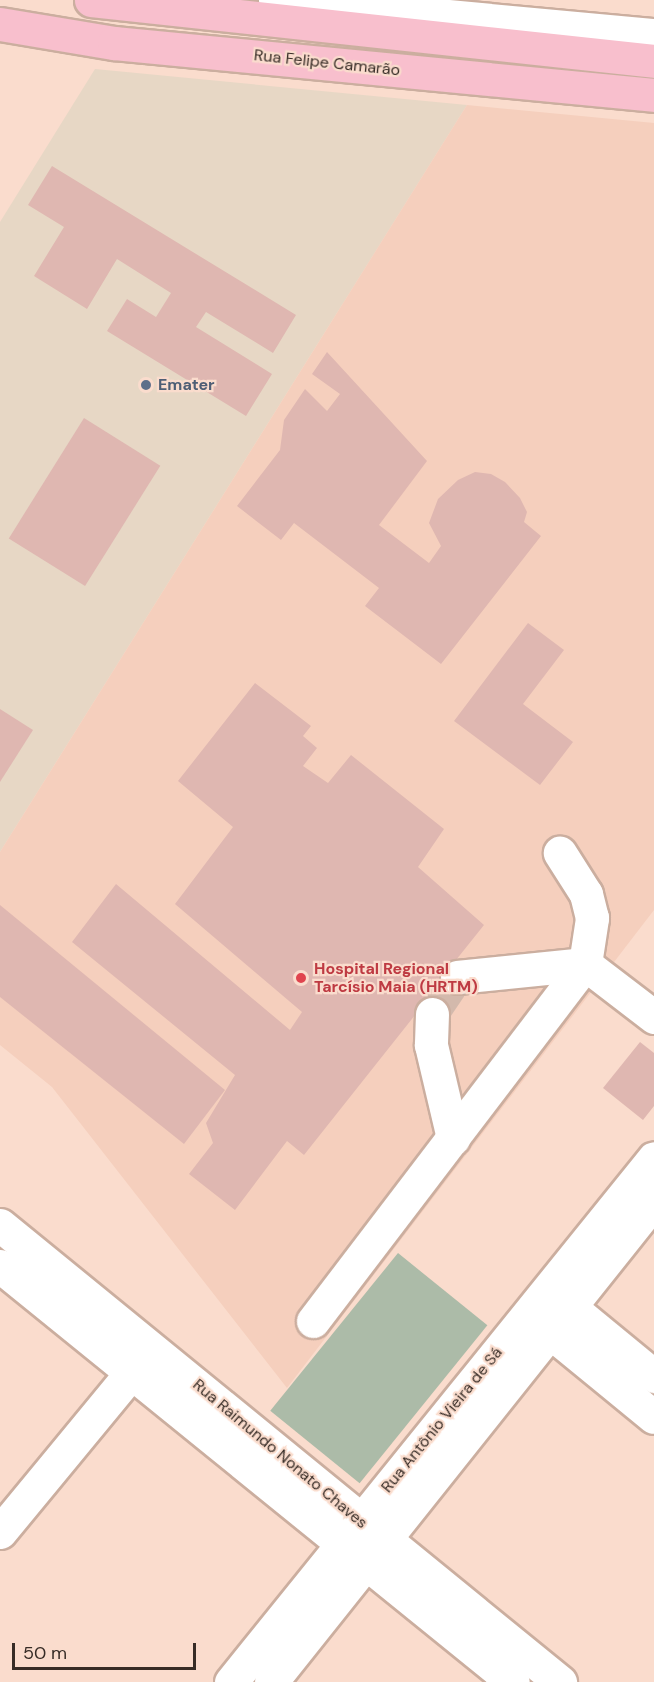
<!DOCTYPE html>
<html>
<head>
<meta charset="utf-8">
<style>
  body { margin:0 }
  #map { position:relative; width:654px; height:1682px; overflow:hidden; background:#fadccd; font-family:"DM Sans",sans-serif }
  div>[style] { position:absolute }
  .commercial>* { inset:0; background:#e7d7c5 }
  .built>* { inset:0; background:#f5cfbd }
  .green>* { inset:0; background:#acbba8; transform-origin:0 0 }
  .building>* { inset:0; background:#dfb7b1; transform-origin:0 0 }
  .minor-tunnel>* { height:33px; margin-top:-16.5px; transform-origin:0; background:repeating-linear-gradient(90deg,#d3b9ac 0 33px,transparent 0 49px) }
  .roads { filter:drop-shadow(2px 0 #cbae9f) drop-shadow(-2px 0 #cbae9f) drop-shadow(0 2px #cbae9f) drop-shadow(0 -2px #cbae9f) }
  .minor>* { height:33px; margin:-16.5px; padding:0 16.5px; transform-origin:16.5px; border-radius:16.5px; background:#fff }
  .major>* { height:33px; margin:-16.5px; padding:0 16.5px; transform-origin:16.5px; border-radius:16.5px; background:#f8bfcd }
  .dots>* { width:16px; height:16px; translate:-50% -50%; box-sizing:border-box; border:3px solid #fadccd; border-radius:50% }
  span { translate:-50% -50%; white-space:nowrap; text-align:center; line-height:1.15; -webkit-text-stroke:4.5px #fadccd; paint-order:stroke }
  .street-label { font-size:16px; color:#372c26 }
  .service-label { font-size:16px; color:#4e5e75; font-weight:700 }
  .left { translate:0 -50%; text-align:left }
  .health-label { font-size:16px; color:#be3a42; font-weight:700 }
  .scale { position:absolute; left:12px; top:1643px; width:184px; height:27px; box-sizing:border-box; border:3px solid #372c26; border-top:0; padding-left:8px; font-size:18px; line-height:21px; white-space:nowrap; color:#372c26; -webkit-text-stroke:4px #fadccd; paint-order:stroke }
</style>
</head>
<body>
<div id="map">
  <div class="commercial">
    <i style="clip-path:polygon(95px 69px,467px 105px,0 852px,0 222px)"></i>
  </div>
  <div class="built">
    <i style="clip-path:polygon(467px 105px,654px 123px,654px 910px,287px 1388px,52px 1087px,0 1045px,0 852px)"></i>
  </div>
  <div class="green">
    <i style="left:398px;top:1253px;width:115px;height:203px;rotate:39deg"></i>
  </div>
  <div class="building">
    <i style="clip-path:polygon(52px 166px,296px 315px,273px 353px,206px 312px,196px 327px,272px 374px,246px 416px,107px 331px,127px 299px,156px 317px,171px 293px,117px 259px,87px 309px,34px 276px,64px 227px,28px 205px)"></i>
    <i style="clip-path:polygon(327px 352px,427px 461px,379px 525px,429px 563px,441px 546px,429px 523px,438px 499px,458px 480px,475px 472px,491px 474px,505px 482px,520px 498px,527px 512px,524px 522px,541px 536px,441px 664px,365px 606px,379px 588px,294px 523px,281px 540px,237px 506px,280px 450px,284px 420px,305px 389px,327px 411px,340px 394px,312px 374px)"></i>
    <i style="left:84px;top:418px;width:90px;height:142px;rotate:32deg"></i>
    <i style="clip-path:polygon(528px 623px,564px 650px,523px 704px,573px 742px,540px 785px,454px 721px)"></i>
    <i style="clip-path:polygon(255px 683px,311px 726px,303px 736px,317px 748px,303px 766px,328px 783px,351px 755px,444px 829px,418px 867px,484px 925px,448px 970px,470px 987px,441px 1023px,423px 1005px,304px 1155px,287px 1141px,235px 1210px,189px 1174px,213px 1143px,206px 1123px,235px 1075px,72px 942px,116px 884px,290px 1030px,302px 1012px,175px 904px,233px 827px,178px 781px)"></i>
    <i style="clip-path:polygon(0 709px,33px 730px,0 782px)"></i>
    <i style="clip-path:polygon(0 905px,225px 1090px,184px 1144px,0 997px)"></i>
    <i style="clip-path:polygon(640px 1042px,654px 1053px,654px 1106px,643px 1120px,603px 1088px)"></i>
  </div>
  <div class="minor-tunnel">
    <i style="left:432px;top:1014px;width:45px;rotate:-56deg"></i>
  </div>
  <div class="roads">
    <div class="minor">
      <i style="left:275px;top:0;width:381px;rotate:5.3deg"></i>
      <i style="left:585px;top:964px;width:87px;rotate:37.5deg"></i>
      <i style="left:457px;top:977px;width:129px;rotate:-5.8deg"></i>
      <i style="left:432px;top:1014px;width:31px;rotate:92deg"></i>
      <i style="left:431px;top:1045px;width:96px;rotate:76.7deg"></i>
      <i style="left:0;top:1225px;width:723px;rotate:39.22deg"></i>
      <i style="left:0;top:1266px;width:660px;rotate:39.04deg"></i>
      <i style="left:570px;top:1307px;width:109px;rotate:39.4deg"></i>
      <i style="left:313px;top:1321px;width:449px;rotate:-52.7deg"></i>
      <i style="left:585px;top:964px;width:47px;rotate:-81.3deg"></i>
      <i style="left:592px;top:918px;width:25px;rotate:-104deg"></i>
      <i style="left:586px;top:894px;width:49px;rotate:-122.4deg"></i>
      <i style="left:550px;top:1332px;width:134px;rotate:39.3deg"></i>
      <i style="left:0;top:1532px;width:229px;rotate:-50.5deg"></i>
      <i style="left:231px;top:1682px;width:673px;rotate:-51.09deg"></i>
      <i style="left:271px;top:1682px;width:615px;rotate:-51.47deg"></i>
    </div>
    <div class="major">
      <i style="left:91px;top:0;width:566px;rotate:6.18deg"></i>
      <i style="left:0;top:24px;width:116px;rotate:9.5deg"></i>
      <i style="left:114px;top:43px;width:542px;rotate:5.5deg"></i>
    </div>
  </div>
  <div class="dots">
    <i style="left:146px;top:385px;background:#5c6f8a"></i>
    <i style="left:301px;top:978px;background:#e0444e"></i>
  </div>
  <div class="street-label">
    <span style="left:327px;top:63px;rotate:6deg">Rua Felipe Camarão</span>
    <span style="left:442px;top:1420px;rotate:-51deg">Rua Antônio Vieira de Sá</span>
    <span style="left:280px;top:1454px;rotate:40deg">Rua Raimundo Nonato Chaves</span>
  </div>
  <div class="service-label">
    <span class="left" style="left:158px;top:385px">Emater</span>
  </div>
  <div class="health-label">
    <span class="left" style="left:314px;top:978px">Hospital Regional<br>Tarcísio Maia (HRTM)</span>
  </div>
  <div class="scale">50 m</div>
</div>
</body>
</html>
